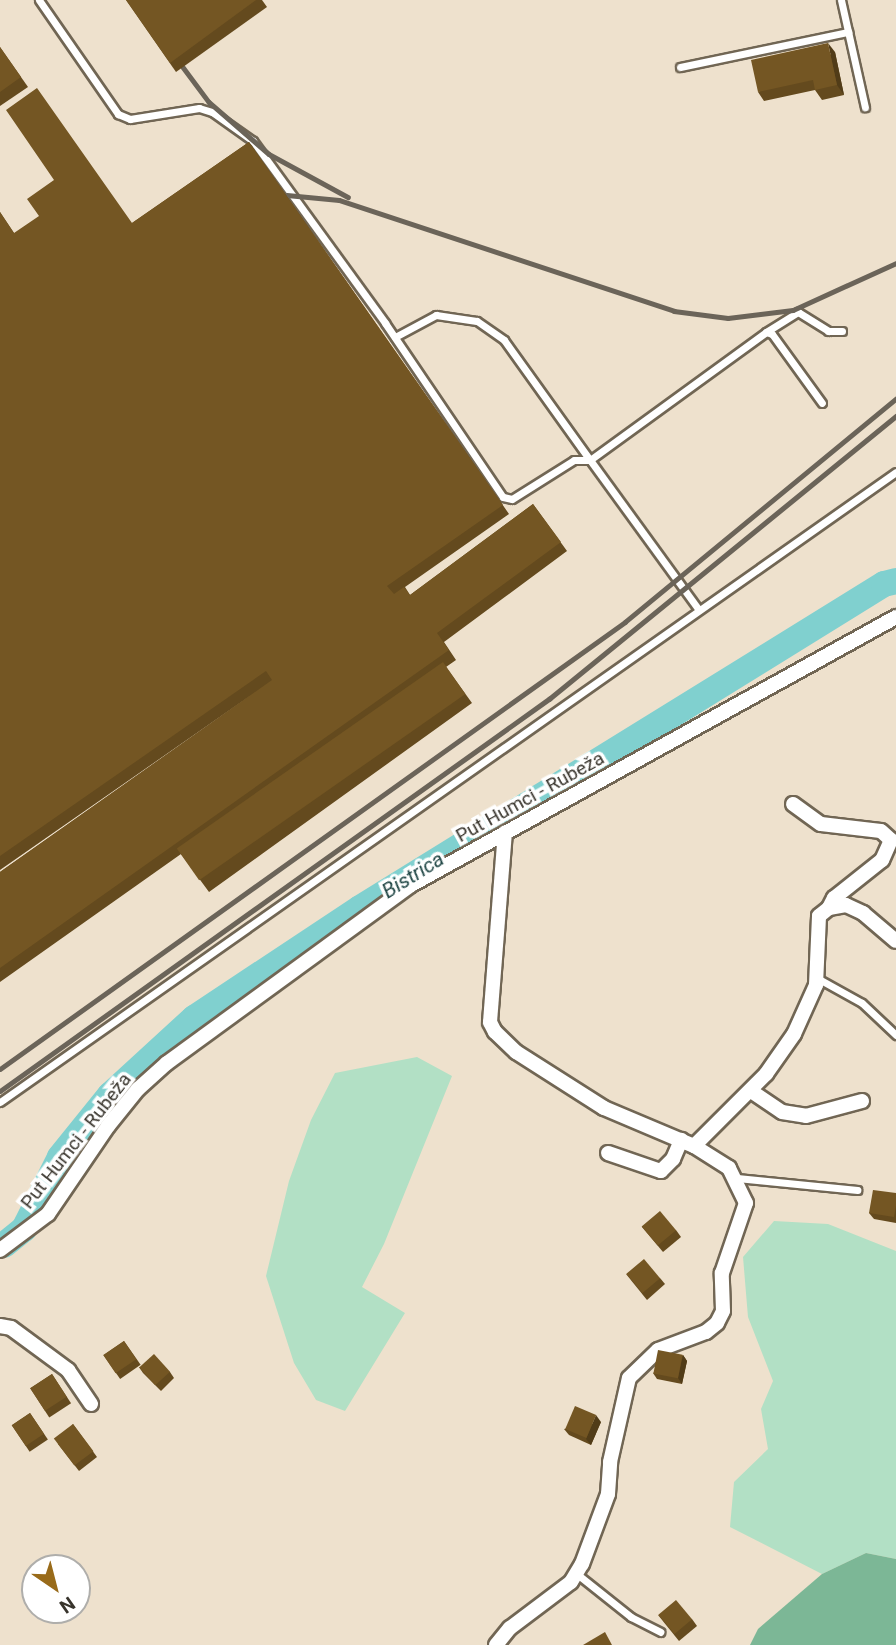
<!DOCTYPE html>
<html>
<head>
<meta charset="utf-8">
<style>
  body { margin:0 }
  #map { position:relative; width:896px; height:1645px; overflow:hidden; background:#eee1cd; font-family:Roboto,sans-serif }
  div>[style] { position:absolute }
  .green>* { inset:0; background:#b2e0c5 }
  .forest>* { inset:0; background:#7cb796 }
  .river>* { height:26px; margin:-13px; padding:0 13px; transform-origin:13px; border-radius:13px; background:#80d0cf }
  .roads { filter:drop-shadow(2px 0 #716654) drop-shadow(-2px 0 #716654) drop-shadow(0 2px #716654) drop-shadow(0 -2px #716654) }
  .lane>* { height:7px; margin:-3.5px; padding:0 3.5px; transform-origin:3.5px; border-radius:3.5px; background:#fff }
  .street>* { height:14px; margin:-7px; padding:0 7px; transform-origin:7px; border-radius:7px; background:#fff }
  .rail>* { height:4.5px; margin:-2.25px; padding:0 2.25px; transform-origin:2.25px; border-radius:2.25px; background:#6b6459 }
  .wall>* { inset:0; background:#644a1e; transform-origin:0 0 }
  .shaded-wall>* { inset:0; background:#513c18 }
  .building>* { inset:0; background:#745623; transform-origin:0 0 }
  span { translate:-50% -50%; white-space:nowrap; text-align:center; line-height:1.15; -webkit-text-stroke:7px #fff; paint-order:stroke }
  .street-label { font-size:19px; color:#38342c }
  .water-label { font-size:21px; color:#214746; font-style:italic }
  .north { position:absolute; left:21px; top:1554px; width:70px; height:70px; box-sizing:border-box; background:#fff; border:2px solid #afaeab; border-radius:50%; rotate:145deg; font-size:19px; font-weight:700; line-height:28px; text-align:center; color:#38342c }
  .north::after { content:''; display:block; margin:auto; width:24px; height:32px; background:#996b1a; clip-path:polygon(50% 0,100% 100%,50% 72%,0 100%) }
</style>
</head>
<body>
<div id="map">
  <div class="green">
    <i style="clip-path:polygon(417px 1057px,452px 1076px,384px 1244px,362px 1287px,405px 1313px,345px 1411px,316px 1400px,294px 1363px,266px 1276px,289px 1181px,311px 1120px,335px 1073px)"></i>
    <i style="clip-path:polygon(774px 1221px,828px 1224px,896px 1251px,896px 1559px,866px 1553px,822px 1574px,730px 1527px,734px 1482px,768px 1449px,761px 1409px,773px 1381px,748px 1317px,743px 1257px)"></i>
  </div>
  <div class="forest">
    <i style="clip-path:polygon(866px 1553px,896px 1559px,896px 1645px,750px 1645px,758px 1629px,822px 1574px)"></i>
  </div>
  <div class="river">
    <i style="left:4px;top:1245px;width:26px;rotate:-39deg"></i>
    <i style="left:24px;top:1229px;width:80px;rotate:-63.4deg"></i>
    <i style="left:60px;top:1157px;width:80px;rotate:-51.1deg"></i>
    <i style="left:110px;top:1095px;width:114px;rotate:-42.5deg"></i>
    <i style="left:194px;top:1018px;width:199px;rotate:-33.5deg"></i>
    <i style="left:360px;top:908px;width:616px;rotate:-31.73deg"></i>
    <i style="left:884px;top:584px;width:12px;rotate:-14deg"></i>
  </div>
  <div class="roads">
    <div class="lane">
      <i style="left:39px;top:0;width:139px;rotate:55.3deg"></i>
      <i style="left:118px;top:114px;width:13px;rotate:23deg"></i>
      <i style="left:130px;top:119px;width:70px;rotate:-9.1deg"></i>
      <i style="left:199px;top:108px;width:14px;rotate:17deg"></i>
      <i style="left:212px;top:112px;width:50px;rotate:35.3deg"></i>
      <i style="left:253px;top:141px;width:225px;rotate:54deg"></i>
      <i style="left:385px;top:323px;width:210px;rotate:55.9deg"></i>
      <i style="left:503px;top:497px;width:9px;rotate:13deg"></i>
      <i style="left:512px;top:499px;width:73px;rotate:-32.2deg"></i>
      <i style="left:574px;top:460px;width:16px"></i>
      <i style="left:590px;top:460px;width:185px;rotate:54deg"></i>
      <i style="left:841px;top:0;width:110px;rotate:77.4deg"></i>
      <i style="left:680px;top:67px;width:172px;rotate:-11.8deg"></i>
      <i style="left:766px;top:332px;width:38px;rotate:-32deg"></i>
      <i style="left:798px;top:312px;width:36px;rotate:32deg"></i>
      <i style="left:828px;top:331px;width:14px"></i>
      <i style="left:395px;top:337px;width:47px;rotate:-28.2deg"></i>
      <i style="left:436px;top:315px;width:41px;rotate:8.3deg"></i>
      <i style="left:477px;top:321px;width:33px;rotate:35deg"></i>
      <i style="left:504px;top:340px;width:148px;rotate:54.4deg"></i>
      <i style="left:590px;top:460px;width:218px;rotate:-36deg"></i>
      <i style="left:766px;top:332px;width:6px;rotate:18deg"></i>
      <i style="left:772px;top:334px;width:85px;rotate:54.1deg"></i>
      <i style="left:817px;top:978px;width:51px;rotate:29.1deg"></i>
      <i style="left:862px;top:1003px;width:47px;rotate:43.3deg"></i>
      <i style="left:0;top:1102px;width:1095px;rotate:-35.11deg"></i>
      <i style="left:737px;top:1178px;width:121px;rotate:5.7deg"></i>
      <i style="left:577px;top:1574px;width:69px;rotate:38.5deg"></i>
      <i style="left:631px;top:1617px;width:33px;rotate:27deg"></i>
    </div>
    <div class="street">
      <i style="left:793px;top:804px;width:34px;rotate:36deg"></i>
      <i style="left:821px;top:824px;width:60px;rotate:6.7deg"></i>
      <i style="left:881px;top:831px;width:13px;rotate:42deg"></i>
      <i style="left:891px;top:840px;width:22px;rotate:114deg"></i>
      <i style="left:882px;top:860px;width:61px;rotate:141.6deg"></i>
      <i style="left:834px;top:898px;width:11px;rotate:117deg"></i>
      <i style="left:751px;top:1091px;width:37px;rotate:34deg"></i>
      <i style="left:782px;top:1112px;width:24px;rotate:9deg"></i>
      <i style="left:806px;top:1116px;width:58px;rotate:-15deg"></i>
      <i style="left:694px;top:1146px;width:102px;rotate:-45deg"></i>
      <i style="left:766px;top:1074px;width:49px;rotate:-55deg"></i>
      <i style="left:794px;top:1034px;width:54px;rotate:-65.8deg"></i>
      <i style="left:816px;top:985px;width:69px;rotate:-87.5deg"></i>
      <i style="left:819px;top:916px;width:13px;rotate:-39deg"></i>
      <i style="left:829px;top:908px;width:17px;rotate:-10deg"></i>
      <i style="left:846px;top:905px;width:19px;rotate:25deg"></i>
      <i style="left:863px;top:913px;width:43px;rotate:40.3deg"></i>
      <i style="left:608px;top:1153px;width:56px;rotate:18.8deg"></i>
      <i style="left:661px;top:1171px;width:17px;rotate:-45deg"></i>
      <i style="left:673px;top:1159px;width:21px;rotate:-67deg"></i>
      <i style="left:0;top:1250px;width:60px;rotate:-36.9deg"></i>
      <i style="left:48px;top:1214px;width:107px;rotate:-55.7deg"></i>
      <i style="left:108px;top:1126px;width:48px;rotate:-51deg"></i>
      <i style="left:138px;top:1089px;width:39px;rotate:-42deg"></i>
      <i style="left:167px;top:1063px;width:302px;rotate:-36.1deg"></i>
      <i style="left:411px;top:885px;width:554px;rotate:-28.92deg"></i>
      <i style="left:0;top:1326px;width:11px;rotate:10deg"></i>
      <i style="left:11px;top:1328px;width:71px;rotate:36.4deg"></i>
      <i style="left:68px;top:1370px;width:41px;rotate:55.9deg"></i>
      <i style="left:496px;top:1645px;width:22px;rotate:-51deg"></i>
      <i style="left:510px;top:1628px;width:76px;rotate:-37deg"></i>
      <i style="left:571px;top:1582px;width:21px;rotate:-59deg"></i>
      <i style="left:582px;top:1564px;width:75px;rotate:-69.6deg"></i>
      <i style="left:608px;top:1494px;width:32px;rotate:-86deg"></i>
      <i style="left:610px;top:1462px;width:86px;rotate:-77.3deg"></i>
      <i style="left:629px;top:1378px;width:40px;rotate:-44deg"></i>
      <i style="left:658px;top:1350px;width:51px;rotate:-20.6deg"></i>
      <i style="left:706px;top:1332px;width:14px;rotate:-39deg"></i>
      <i style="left:717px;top:1323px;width:13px;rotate:-63deg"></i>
      <i style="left:723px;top:1311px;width:38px;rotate:-92deg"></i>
      <i style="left:722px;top:1273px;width:74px;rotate:-71.1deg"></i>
      <i style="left:746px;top:1203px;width:39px;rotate:-116deg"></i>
      <i style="left:729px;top:1168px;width:41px;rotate:-147.8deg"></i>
      <i style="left:694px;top:1146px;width:98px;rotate:-157.1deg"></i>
      <i style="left:604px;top:1108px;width:104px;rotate:-147.5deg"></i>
      <i style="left:516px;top:1052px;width:29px;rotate:-136deg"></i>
      <i style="left:495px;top:1032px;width:11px;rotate:-117deg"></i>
      <i style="left:490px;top:1022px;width:190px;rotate:-85.5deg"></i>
    </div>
  </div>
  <div class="rail">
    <i style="left:183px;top:67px;width:44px;rotate:53.4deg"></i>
    <i style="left:209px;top:102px;width:79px;rotate:40.9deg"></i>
    <i style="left:269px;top:154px;width:90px;rotate:28.6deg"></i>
    <i style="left:287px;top:195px;width:52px;rotate:5.5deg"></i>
    <i style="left:339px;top:200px;width:353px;rotate:18.3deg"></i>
    <i style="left:674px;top:311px;width:54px;rotate:7.4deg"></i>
    <i style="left:728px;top:318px;width:65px;rotate:-7deg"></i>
    <i style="left:793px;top:310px;width:113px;rotate:-24.5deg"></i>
    <i style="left:0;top:1069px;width:768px;rotate:-35.57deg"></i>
    <i style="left:625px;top:622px;width:351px;rotate:-39.5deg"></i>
    <i style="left:0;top:1091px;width:675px;rotate:-35.53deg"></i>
    <i style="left:549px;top:699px;width:448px;rotate:-39.2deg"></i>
  </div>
  <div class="wall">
    <i style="clip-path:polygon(126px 0,262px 0,267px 7px,176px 72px)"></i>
    <i style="clip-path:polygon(0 47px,28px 87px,0 106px)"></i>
    <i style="clip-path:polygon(835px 52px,844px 95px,822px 100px,815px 90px,764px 101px,758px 92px)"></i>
    <i style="clip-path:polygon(249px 142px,509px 514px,405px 587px,410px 595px,533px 504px,567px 551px,444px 642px,456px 660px,446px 667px,472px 703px,209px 892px,181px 854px,0 982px,0 872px,257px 691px,0 870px,0 212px,14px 233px,132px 223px)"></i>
    <i style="clip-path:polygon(896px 1193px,896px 1223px,874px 1219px,869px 1213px)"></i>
    <i style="clip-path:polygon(642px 1227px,676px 1230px,681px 1237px,663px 1252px)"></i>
    <i style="clip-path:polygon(626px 1274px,660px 1278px,665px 1284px,647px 1300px)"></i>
    <i style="left:124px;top:1341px;width:29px;height:25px;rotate:55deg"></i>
    <i style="clip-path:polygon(683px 1355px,687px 1361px,682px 1384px,657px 1379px,653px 1373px)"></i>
    <i style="clip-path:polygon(139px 1367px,170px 1372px,174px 1378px,161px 1391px,143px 1373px)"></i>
    <i style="left:52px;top:1374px;width:35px;height:26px;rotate:57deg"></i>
    <i style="left:30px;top:1413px;width:32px;height:22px;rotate:56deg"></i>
    <i style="clip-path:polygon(601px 1422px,591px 1445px,569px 1435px,564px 1429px)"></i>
    <i style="clip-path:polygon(73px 1424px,97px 1457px,79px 1471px,58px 1444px)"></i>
    <i style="clip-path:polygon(658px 1615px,692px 1619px,697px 1626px,679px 1641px)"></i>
  </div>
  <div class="shaded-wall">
    <i style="clip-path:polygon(828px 43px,835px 52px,844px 95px,837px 85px)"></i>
    <i style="clip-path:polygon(683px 1355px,687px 1361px,682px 1384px,678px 1378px)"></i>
    <i style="clip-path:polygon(596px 1415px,601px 1422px,591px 1445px,586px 1439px)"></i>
  </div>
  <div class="building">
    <i style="clip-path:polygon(126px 0,256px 0,170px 63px)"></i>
    <i style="clip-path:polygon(828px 43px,837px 85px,815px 90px,813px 80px,758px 92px,751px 60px)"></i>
    <i style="clip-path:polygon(0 47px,21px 77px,0 92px)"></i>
    <i style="clip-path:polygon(37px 88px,132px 223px,249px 142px,503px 505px,387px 586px,394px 594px,404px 587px,410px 595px,533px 504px,561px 542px,437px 633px,449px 650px,0 968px,0 872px,272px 680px,266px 671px,0 856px,0 212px,14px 233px,39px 216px,27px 199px,54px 180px,6px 110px)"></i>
    <i style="left:443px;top:662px;width:39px;height:325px;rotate:55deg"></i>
    <i style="clip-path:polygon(873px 1190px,896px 1193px,896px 1206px,894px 1217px,869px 1213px)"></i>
    <i style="left:660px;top:1211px;width:25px;height:24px;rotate:50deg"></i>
    <i style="left:644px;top:1259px;width:25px;height:23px;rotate:50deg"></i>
    <i style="left:124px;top:1341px;width:22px;height:25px;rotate:56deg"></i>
    <i style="left:658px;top:1350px;width:25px;height:24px;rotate:11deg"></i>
    <i style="left:154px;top:1354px;width:24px;height:20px;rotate:48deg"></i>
    <i style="left:52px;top:1374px;width:27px;height:26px;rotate:57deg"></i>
    <i style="left:575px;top:1406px;width:23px;height:25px;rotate:23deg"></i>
    <i style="left:30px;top:1413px;width:25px;height:22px;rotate:56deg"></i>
    <i style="left:73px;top:1424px;width:34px;height:24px;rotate:53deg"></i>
    <i style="left:676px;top:1600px;width:25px;height:23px;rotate:50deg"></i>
    <i style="clip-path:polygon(605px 1632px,612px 1645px,583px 1645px)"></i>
  </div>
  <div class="street-label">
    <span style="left:530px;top:797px;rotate:-29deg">Put Humci - Rubeža</span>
    <span style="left:76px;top:1141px;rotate:-52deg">Put Humci - Rubeža</span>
  </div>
  <div class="water-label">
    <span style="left:413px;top:875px;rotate:-32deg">Bistrica</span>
  </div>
  <div class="north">N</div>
</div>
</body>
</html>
